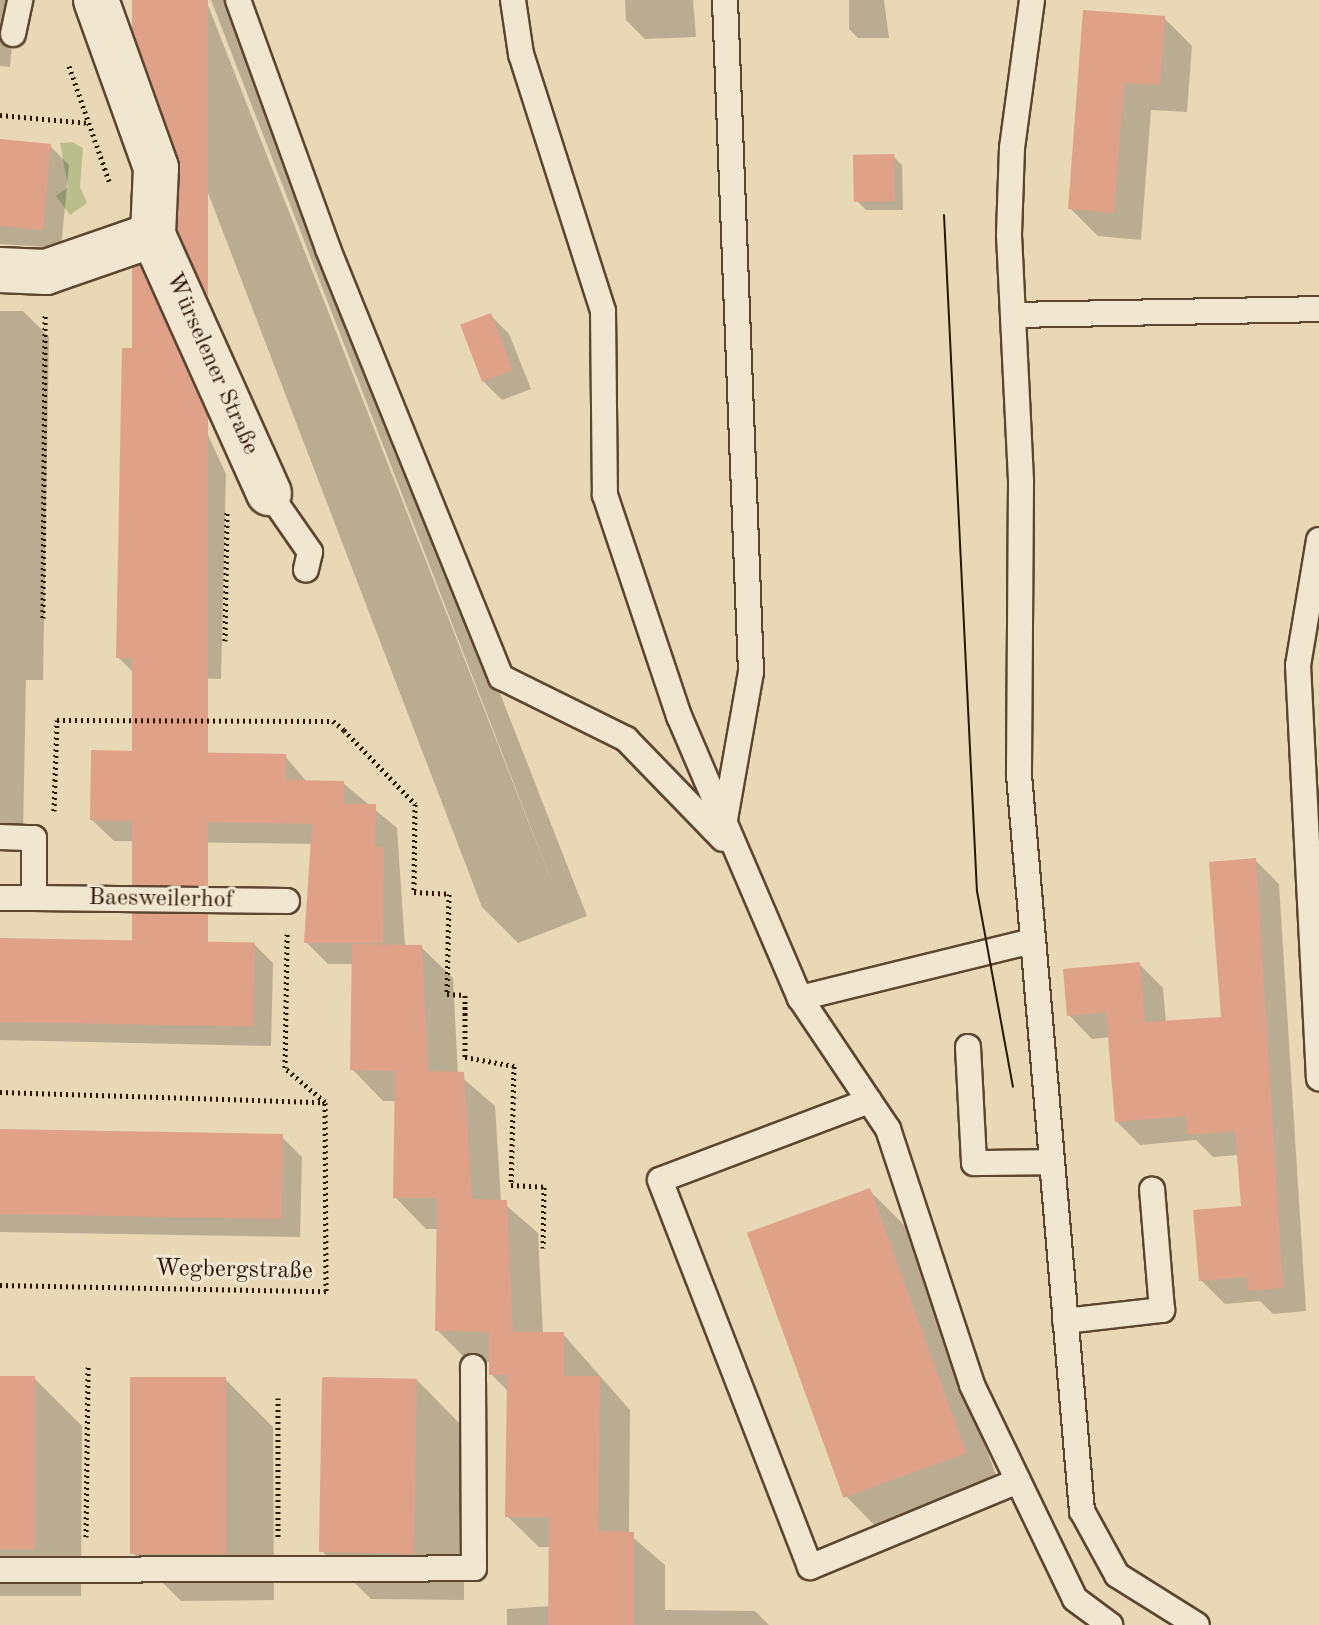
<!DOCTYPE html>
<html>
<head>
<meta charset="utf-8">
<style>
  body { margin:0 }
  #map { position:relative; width:1319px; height:1625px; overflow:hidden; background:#e9d8b6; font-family:"Old Standard TT",serif }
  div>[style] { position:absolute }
  .green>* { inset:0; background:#b9be8c }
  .shadow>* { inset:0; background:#0003 }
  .building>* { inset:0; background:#dfa188; transform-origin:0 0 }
  .path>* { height:5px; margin-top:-2.5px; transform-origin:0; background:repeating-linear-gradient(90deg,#2d1501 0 2px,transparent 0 6px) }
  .roads { filter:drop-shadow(2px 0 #5c462e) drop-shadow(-2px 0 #5c462e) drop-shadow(0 2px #5c462e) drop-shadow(0 -2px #5c462e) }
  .service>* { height:24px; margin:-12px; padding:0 12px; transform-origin:12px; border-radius:12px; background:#f1e6d0 }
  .minor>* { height:44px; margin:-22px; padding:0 22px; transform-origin:22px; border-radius:22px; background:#f1e6d0 }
  .tram>* { height:2px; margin:-1px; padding:0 1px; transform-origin:1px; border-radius:1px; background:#2d1501 }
  span { translate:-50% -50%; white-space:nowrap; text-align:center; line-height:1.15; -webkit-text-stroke:6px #f1e6d0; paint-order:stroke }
  .street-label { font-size:24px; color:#2d1501 }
</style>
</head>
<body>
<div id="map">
  <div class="green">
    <i style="clip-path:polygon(72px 142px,83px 148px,80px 187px,87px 203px,70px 215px,56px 196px,68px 187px,60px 143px)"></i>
  </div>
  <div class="shadow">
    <i style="clip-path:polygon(0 0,16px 0,10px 67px,0 66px)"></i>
    <i style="clip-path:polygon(134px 0,206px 0,555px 890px,211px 0,229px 0,587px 916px,518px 943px,482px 907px)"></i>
    <i style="clip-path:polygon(625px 0,693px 0,696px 37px,645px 39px,626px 20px)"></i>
    <i style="clip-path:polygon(849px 0,884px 0,889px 38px,858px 38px,849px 29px)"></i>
    <i style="clip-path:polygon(1084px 12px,1164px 18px,1192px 46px,1187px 112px,1151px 110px,1141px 240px,1098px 236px,1070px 208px)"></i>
    <i style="clip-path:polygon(0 141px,50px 146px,69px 165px,61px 248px,0 244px)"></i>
    <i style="clip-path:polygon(893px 156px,902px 165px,903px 210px,866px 210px,857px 201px)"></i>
    <i style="clip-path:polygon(0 311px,23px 311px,49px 337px,43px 680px,26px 680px,23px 834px,0 834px)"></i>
    <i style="clip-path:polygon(490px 315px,509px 334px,531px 389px,502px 400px,483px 381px)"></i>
    <i style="clip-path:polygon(153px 338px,172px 357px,226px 474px,221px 679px,137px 676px,118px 657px,141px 350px)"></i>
    <i style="clip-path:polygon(285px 756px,307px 782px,343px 783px,397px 828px,405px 946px,421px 947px,453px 978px,458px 1074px,495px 1106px,501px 1201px,538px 1233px,543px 1334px,563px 1334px,630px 1410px,629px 1534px,665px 1565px,665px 1610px,755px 1611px,769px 1625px,507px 1625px,507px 1609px,550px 1606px,551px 1547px,539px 1547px,507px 1516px,509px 1392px,491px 1374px,491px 1362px,469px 1362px,437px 1330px,439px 1229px,426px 1229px,395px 1197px,396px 1101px,383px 1101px,352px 1069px,354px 964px,328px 964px,306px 942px,313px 844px,114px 841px,92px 820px)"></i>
    <i style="clip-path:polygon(1255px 860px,1279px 884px,1306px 1311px,1273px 1314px,1260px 1301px,1225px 1304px,1201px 1280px,1243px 1208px,1239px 1155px,1213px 1157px,1196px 1140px,1140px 1145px,1117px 1122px,1110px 1037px,1092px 1039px,1069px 1015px,1140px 965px,1163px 988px,1166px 1022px,1224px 1018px)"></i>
    <i style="clip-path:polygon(0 940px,254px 944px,273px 963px,271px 1046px,0 1040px)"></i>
    <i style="clip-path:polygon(0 1132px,283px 1138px,302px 1157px,300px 1237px,0 1232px)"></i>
    <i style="clip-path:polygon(869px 1190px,905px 1226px,1001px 1489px,881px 1532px,846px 1496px)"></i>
    <i style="clip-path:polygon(0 1378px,34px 1378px,82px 1426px,81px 1596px,0 1596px)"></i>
    <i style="clip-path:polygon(225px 1379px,273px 1427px,274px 1600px,181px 1601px,133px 1553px)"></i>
    <i style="clip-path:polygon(417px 1380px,464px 1428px,464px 1600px,371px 1599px,323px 1552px)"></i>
  </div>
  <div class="building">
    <i style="left:132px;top:0;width:76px;height:972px"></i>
    <i style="clip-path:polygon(1083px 10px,1165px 16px,1160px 85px,1124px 83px,1114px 213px,1068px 209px)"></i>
    <i style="clip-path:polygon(0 139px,51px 144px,43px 230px,0 226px)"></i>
    <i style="left:894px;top:154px;width:47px;height:41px;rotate:89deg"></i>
    <i style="left:491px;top:313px;width:61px;height:33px;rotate:69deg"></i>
    <i style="clip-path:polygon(153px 336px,170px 381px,178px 383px,177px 398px,186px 398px,186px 423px,197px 425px,197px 452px,208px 453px,203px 661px,116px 658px,122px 348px,140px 348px)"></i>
    <i style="clip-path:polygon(91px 750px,286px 754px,286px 780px,344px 781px,344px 804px,376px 804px,375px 847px,384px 847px,383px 943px,304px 943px,312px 824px,90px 820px)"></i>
    <i style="clip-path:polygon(1256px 858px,1283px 1288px,1248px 1291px,1247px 1277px,1199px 1281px,1193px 1210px,1241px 1206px,1235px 1131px,1187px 1135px,1186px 1116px,1115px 1122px,1106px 1012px,1067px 1016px,1063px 969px,1140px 962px,1145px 1022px,1221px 1017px,1209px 862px)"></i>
    <i style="left:0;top:938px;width:255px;height:84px;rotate:1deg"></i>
    <i style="clip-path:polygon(352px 944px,422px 945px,428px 1071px,464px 1072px,472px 1199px,507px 1200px,513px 1332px,564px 1332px,564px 1376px,600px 1376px,598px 1531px,634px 1532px,634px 1625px,548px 1625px,549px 1517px,505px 1517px,507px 1375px,489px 1375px,489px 1332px,435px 1331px,437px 1198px,393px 1198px,395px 1071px,350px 1070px)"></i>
    <i style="left:0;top:1129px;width:283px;height:85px;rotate:1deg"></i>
    <i style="left:870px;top:1188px;width:282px;height:131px;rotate:70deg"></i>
    <i style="left:0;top:1376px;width:35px;height:173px"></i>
    <i style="left:130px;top:1377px;width:96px;height:177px"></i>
    <i style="left:322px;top:1377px;width:95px;height:175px;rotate:1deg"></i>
  </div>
  <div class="path">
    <i style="left:69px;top:66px;width:122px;rotate:70.8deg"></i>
    <i style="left:0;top:115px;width:89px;rotate:5.1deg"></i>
    <i style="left:43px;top:618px;width:303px;rotate:-89.6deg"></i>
    <i style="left:225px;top:641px;width:131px;rotate:-89.1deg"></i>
    <i style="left:54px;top:811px;width:91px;rotate:-88.1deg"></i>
    <i style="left:57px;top:720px;width:276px;rotate:0.2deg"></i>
    <i style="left:333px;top:721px;width:14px;rotate:39deg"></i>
    <i style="left:344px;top:730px;width:103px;rotate:46.2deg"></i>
    <i style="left:415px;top:804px;width:88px;rotate:90.7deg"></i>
    <i style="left:414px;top:892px;width:35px;rotate:3deg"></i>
    <i style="left:449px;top:894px;width:100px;rotate:91.1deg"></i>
    <i style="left:447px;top:994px;width:18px;rotate:3deg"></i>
    <i style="left:465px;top:995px;width:62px;rotate:90deg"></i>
    <i style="left:465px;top:1057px;width:50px;rotate:10.4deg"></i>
    <i style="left:514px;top:1066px;width:119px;rotate:91.4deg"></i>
    <i style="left:511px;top:1185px;width:33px;rotate:3deg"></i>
    <i style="left:544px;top:1187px;width:61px;rotate:90.9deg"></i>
    <i style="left:0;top:1092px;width:323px;rotate:1.8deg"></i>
    <i style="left:0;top:1285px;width:326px;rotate:1.1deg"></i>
    <i style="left:326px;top:1291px;width:189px;rotate:-90.3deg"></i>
    <i style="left:325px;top:1102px;width:52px;rotate:-139.6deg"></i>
    <i style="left:285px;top:1068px;width:134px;rotate:-89.1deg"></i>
    <i style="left:86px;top:1537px;width:170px;rotate:-89.3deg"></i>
    <i style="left:278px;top:1537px;width:139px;rotate:-90deg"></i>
  </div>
  <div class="roads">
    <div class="service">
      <i style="left:238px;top:0;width:265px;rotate:70.1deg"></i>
      <i style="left:328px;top:249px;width:462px;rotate:68deg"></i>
      <i style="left:501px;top:677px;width:140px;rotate:26.4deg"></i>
      <i style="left:626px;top:739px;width:139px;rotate:45.9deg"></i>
      <i style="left:513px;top:0;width:55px;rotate:81.6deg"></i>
      <i style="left:521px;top:54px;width:270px;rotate:72.3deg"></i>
      <i style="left:603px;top:311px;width:184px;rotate:89.4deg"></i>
      <i style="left:605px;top:495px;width:233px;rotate:71.5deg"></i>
      <i style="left:679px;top:716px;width:307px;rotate:66.8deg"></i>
      <i style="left:800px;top:998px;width:158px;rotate:56.1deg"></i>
      <i style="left:888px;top:1129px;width:269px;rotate:71.8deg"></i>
      <i style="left:972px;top:1385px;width:237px;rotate:64.3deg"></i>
      <i style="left:1075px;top:1599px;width:44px;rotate:36.6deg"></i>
      <i style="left:1032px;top:0;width:149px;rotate:97.7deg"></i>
      <i style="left:1012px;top:148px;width:87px;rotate:92deg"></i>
      <i style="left:1009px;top:235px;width:248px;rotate:87.2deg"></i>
      <i style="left:1021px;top:483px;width:292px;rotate:90.4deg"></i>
      <i style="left:1019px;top:775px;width:739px;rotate:85.11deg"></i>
      <i style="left:1082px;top:1511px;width:73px;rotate:61.3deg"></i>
      <i style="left:1117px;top:1575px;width:94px;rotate:32deg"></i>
      <i style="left:13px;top:34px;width:35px;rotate:-78deg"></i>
      <i style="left:1013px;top:315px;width:306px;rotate:-1.1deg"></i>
      <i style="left:269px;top:493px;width:72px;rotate:55.2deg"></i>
      <i style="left:310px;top:552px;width:18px;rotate:103deg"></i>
      <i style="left:1319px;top:540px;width:127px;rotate:99.5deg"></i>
      <i style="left:1298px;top:665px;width:414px;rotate:87.1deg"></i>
      <i style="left:724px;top:825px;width:155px;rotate:-80deg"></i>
      <i style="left:751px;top:672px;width:673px;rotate:-92.22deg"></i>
      <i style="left:0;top:837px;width:34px;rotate:2deg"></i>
      <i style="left:34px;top:838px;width:60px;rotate:90deg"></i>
      <i style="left:34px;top:898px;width:253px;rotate:0.7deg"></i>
      <i style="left:0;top:898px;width:34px"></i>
      <i style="left:800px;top:998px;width:239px;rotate:-13.8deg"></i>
      <i style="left:968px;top:1047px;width:116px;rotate:87deg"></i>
      <i style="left:974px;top:1163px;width:77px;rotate:-0.7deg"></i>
      <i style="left:869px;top:1101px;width:223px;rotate:159.3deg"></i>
      <i style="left:660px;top:1180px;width:415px;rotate:68.8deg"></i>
      <i style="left:810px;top:1567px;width:225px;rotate:-22.5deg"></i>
      <i style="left:1065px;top:1321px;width:98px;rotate:-6.5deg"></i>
      <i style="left:1162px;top:1310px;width:121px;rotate:-94.7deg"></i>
      <i style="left:0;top:1570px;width:474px;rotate:-0.2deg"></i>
      <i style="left:474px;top:1568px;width:201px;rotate:-90.3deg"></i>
    </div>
    <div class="minor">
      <i style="left:96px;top:0;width:178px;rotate:70.3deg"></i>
      <i style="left:156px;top:168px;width:67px;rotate:92.6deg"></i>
      <i style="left:153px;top:235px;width:283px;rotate:65.8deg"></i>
      <i style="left:0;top:270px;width:46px;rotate:2.5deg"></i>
      <i style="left:46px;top:272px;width:113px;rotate:-19.1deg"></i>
    </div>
  </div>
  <div class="tram">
    <i style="left:944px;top:215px;width:677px;rotate:87.21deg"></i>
    <i style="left:977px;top:891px;width:199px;rotate:79.6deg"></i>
  </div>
  <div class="street-label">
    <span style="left:211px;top:364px;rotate:66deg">Würselener Straße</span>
    <span style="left:161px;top:900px;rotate:1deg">Baesweilerhof</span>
    <span style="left:234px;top:1271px;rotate:1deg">Wegbergstraße</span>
  </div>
</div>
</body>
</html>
